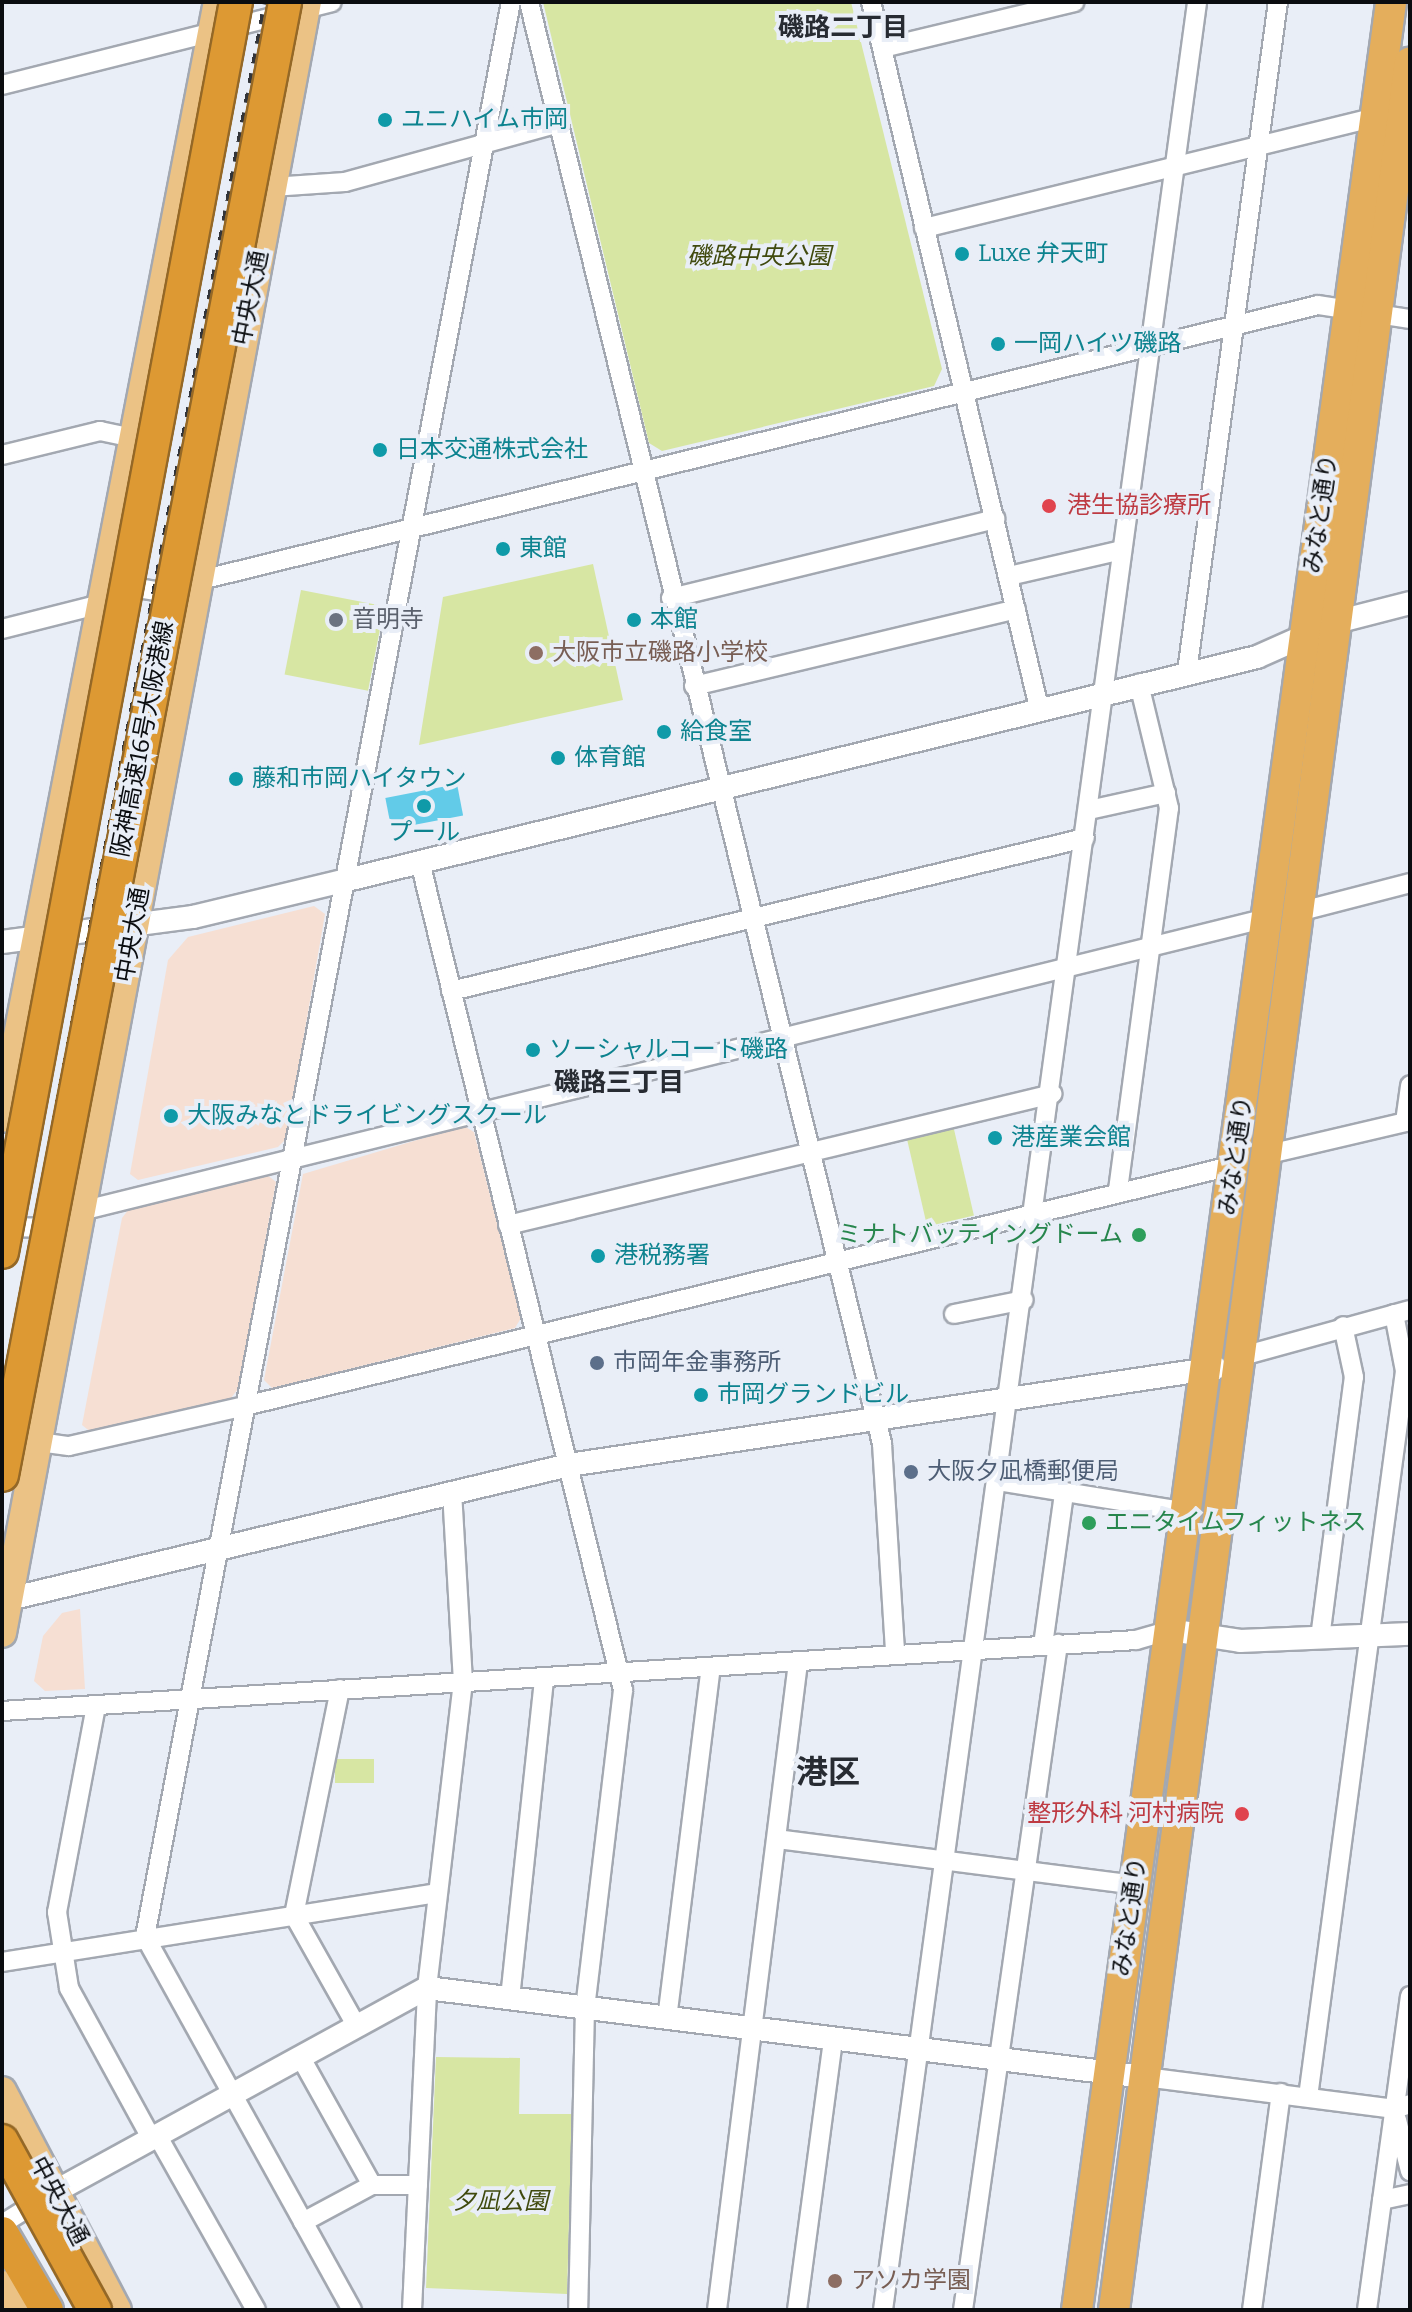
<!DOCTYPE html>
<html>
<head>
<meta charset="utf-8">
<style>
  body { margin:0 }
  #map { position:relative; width:1412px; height:2312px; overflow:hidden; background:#e9eef7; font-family:Bitter,"Noto Sans JP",serif }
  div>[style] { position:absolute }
  .commercial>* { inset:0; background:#f6dfd3 }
  .green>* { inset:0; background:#d7e6a3; transform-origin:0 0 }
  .water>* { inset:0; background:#62cbe8; transform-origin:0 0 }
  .roads { filter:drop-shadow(2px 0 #a3a8b1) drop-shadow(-2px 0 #a3a8b1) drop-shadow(0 2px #a3a8b1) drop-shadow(0 -2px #a3a8b1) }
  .minor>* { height:18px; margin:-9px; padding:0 9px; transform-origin:9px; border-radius:9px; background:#fff }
  .tertiary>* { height:22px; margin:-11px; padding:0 11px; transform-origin:11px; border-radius:11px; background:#fff }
  .primary>* { height:28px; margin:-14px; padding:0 14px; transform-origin:14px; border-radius:14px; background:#ebc285 }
  .trunk>* { height:30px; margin:-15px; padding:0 15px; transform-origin:15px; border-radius:15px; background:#e4ae5c }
  .motorway>* { height:32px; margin:-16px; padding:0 16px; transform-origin:16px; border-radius:16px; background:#d93 }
  .rail>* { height:6px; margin-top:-3px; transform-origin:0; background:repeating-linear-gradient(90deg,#33353a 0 10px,transparent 0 20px) }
  .bridges { filter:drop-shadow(2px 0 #946827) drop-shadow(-2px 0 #946827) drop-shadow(0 2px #946827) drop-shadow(0 -2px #946827) }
  .motorway-bridge>* { height:32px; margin:-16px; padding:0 16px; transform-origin:16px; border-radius:16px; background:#d93 }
  .dots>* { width:22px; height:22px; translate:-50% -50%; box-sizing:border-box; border:4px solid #e9eef7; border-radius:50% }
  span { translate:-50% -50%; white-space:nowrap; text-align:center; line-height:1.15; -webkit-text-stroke:8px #e9eef7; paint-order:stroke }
  .culture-label { font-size:24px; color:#0d838f }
  .left { translate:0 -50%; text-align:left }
  .park-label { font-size:24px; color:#404a0e; font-style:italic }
  .street-label { font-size:24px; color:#0b0d10 }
  .health-label { font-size:24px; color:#be3a42 }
  .right { translate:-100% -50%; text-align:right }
  .worship-label { font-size:24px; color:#5b616d }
  .education-label { font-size:24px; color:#785e54 }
  .leisure-label { font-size:24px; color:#27864d }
  .service-label { font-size:24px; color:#4e5e75 }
  .neighbourhood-label { font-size:26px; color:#272b32; font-weight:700 }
  .district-label { font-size:32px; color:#272b32; font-weight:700 }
  .frame { position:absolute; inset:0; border:4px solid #0b0d10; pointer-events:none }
</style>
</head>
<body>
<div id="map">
  <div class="commercial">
    <i style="clip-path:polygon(314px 906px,325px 914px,286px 1139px,278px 1147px,138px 1180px,130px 1174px,168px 960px,188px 937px)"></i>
    <i style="clip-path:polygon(464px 1126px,474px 1132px,521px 1318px,515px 1328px,272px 1388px,264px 1380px,303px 1174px)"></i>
    <i style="clip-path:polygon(266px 1174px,276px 1182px,238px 1389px,231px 1398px,92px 1433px,82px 1425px,122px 1218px,129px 1209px)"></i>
    <i style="clip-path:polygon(80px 1609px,85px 1689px,45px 1691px,34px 1681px,43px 1636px,62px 1613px)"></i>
  </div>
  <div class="green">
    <i style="clip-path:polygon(543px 2px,851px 2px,942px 369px,934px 386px,662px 451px,649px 443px)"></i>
    <i style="clip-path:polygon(593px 564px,623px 700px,419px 745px,443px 597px)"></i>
    <i style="left:301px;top:590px;width:85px;height:86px;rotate:11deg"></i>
    <i style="left:953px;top:1125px;width:93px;height:48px;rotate:77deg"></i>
    <i style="left:374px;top:1759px;width:24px;height:39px;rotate:90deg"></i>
    <i style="clip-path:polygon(436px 2057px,520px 2058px,519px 2114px,572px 2114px,567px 2294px,426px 2288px)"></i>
  </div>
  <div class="water">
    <i style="left:457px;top:784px;width:32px;height:73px;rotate:79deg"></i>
  </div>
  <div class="roads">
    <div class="minor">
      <i style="left:529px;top:2px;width:1485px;rotate:76.24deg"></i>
      <i style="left:882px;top:1444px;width:209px;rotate:86.4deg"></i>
      <i style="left:871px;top:2px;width:726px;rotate:76.61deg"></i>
      <i style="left:883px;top:48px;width:197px;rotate:-13.5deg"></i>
      <i style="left:2px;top:85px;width:340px;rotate:-14.1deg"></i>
      <i style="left:272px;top:187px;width:73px;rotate:-3.9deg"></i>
      <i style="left:345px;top:182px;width:218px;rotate:-15.4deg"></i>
      <i style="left:924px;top:228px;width:464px;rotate:-13.8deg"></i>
      <i style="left:2px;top:455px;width:101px;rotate:-13.8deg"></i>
      <i style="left:100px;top:431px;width:34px;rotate:12deg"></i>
      <i style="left:1009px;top:576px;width:116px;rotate:-13deg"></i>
      <i style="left:671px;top:598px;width:334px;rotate:-13.7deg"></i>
      <i style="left:2px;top:629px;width:102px;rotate:-14.2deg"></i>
      <i style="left:101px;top:604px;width:31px;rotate:-36deg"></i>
      <i style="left:126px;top:586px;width:49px;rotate:9.5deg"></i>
      <i style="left:174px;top:594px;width:26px;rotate:-29deg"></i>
      <i style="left:197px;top:581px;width:1154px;rotate:-13.83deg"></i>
      <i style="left:1318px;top:305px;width:93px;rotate:8.7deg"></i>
      <i style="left:1187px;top:672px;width:676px;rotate:-82.27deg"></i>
      <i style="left:694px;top:686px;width:331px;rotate:-13.4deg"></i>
      <i style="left:1089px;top:810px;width:79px;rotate:-12.4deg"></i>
      <i style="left:420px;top:862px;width:853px;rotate:76.22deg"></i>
      <i style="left:623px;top:1690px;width:320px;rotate:96.8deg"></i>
      <i style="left:585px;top:2008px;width:302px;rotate:91.3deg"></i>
      <i style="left:1298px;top:912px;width:116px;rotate:-14.5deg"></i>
      <i style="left:451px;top:991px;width:652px;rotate:-13.57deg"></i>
      <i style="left:1405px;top:1122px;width:37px;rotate:-82deg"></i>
      <i style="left:1265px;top:1155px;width:149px;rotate:-13.2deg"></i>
      <i style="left:1118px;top:1190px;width:385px;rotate:-82.4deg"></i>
      <i style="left:1169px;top:808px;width:128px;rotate:-103.6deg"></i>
      <i style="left:77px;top:1212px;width:1226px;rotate:-13.88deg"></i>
      <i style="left:508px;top:1225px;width:560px;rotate:-13.54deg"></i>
      <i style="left:2px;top:1227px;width:55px;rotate:1deg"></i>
      <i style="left:954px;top:1314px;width:71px;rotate:-11.3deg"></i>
      <i style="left:1239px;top:1357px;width:177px;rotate:-15.4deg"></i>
      <i style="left:39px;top:1442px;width:30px;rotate:8deg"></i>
      <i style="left:69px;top:1446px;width:180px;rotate:-12.8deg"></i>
      <i style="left:245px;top:1406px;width:1019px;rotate:-13.68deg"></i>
      <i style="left:998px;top:1481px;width:192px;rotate:9.3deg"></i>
      <i style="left:1320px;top:1638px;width:263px;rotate:-82.6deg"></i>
      <i style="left:1354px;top:1377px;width:52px;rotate:-102.2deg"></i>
      <i style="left:1043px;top:1645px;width:153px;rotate:-82.1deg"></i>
      <i style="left:340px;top:1689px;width:231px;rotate:101.5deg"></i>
      <i style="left:294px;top:1915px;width:129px;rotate:60.6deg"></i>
      <i style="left:96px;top:1706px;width:210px;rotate:100.7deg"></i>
      <i style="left:57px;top:1912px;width:77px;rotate:81deg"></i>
      <i style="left:69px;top:1988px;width:171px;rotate:61.3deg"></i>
      <i style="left:2px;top:1711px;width:1136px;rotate:-3.58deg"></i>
      <i style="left:1136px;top:1640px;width:35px;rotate:-16deg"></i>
      <i style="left:777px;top:1839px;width:360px;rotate:7.3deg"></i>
      <i style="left:2px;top:1962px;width:439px;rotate:-9deg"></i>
      <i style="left:510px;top:1998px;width:321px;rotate:-83.9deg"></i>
      <i style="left:667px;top:2019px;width:354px;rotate:-82.9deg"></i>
      <i style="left:301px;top:2058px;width:145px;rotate:60.8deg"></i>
      <i style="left:1145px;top:2077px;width:252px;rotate:7.3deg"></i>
      <i style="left:1395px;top:2109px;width:16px;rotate:-18deg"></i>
      <i style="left:1308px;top:2097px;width:732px;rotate:-82.39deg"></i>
      <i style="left:1405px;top:1371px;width:58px;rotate:-100.9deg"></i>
      <i style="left:1397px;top:2120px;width:53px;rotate:75.7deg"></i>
      <i style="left:157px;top:2135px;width:201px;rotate:60.5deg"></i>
      <i style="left:1382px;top:2200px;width:29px;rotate:-12deg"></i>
      <i style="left:303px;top:2222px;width:78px;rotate:-28.2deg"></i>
      <i style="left:372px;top:2185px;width:46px"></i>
      <i style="left:2px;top:2224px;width:47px;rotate:-32deg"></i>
      <i style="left:352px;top:2310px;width:427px;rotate:-119deg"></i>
      <i style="left:145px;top:1937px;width:1969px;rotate:-79.29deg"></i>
      <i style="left:412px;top:2310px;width:322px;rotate:-87.3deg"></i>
      <i style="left:427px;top:1988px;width:308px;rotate:-83.3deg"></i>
      <i style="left:463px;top:1682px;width:189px;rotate:-93.3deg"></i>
      <i style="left:717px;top:2310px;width:653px;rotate:-82.87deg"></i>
      <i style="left:797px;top:2310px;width:272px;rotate:-82.4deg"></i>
      <i style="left:883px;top:2310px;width:2329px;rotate:-82.25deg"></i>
      <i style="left:963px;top:2310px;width:673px;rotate:-81.88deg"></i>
      <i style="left:1252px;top:2310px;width:219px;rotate:-82.4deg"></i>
      <i style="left:1367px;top:2310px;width:317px;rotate:-82.2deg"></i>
    </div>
    <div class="tertiary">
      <i style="left:2px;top:942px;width:193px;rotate:-7.5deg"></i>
      <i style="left:193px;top:917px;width:154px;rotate:-13.5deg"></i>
      <i style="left:343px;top:881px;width:941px;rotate:-13.77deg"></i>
      <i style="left:1257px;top:657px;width:86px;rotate:-23.9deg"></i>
      <i style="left:1336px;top:622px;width:76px;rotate:-14.4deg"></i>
      <i style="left:9px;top:1599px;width:576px;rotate:-13.46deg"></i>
      <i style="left:569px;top:1465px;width:654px;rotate:-8.53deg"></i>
      <i style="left:1170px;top:1630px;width:71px;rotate:8.9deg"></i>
      <i style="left:1240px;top:1641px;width:170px;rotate:-2.4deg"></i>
      <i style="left:54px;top:2192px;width:425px;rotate:-28.7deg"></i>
      <i style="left:427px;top:1988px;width:723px;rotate:7.07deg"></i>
    </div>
    <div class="primary">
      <i style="left:2px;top:1118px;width:1137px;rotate:-79.05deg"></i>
      <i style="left:2px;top:1633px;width:1659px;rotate:-79.41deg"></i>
      <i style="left:2px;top:2091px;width:247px;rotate:62.3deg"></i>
      <i style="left:2px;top:2285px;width:29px;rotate:61deg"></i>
    </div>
    <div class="trunk">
      <i style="left:1077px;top:2310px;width:2329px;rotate:-82.25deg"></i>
      <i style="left:1114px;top:2310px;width:2267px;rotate:-82.5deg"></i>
    </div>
    <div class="motorway">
      <i style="left:2px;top:2233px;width:89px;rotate:59.7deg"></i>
    </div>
  </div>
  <div class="rail">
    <i style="left:2px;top:1400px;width:1423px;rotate:-79.31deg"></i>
    <i style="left:2px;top:2170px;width:161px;rotate:60.6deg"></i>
  </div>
  <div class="bridges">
    <div class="motorway-bridge">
      <i style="left:2px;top:1252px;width:1272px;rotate:-79.4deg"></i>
      <i style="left:2px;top:1475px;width:1500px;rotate:-79.12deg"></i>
      <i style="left:2px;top:2141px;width:193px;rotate:61.2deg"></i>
    </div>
  </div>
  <div class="dots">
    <i style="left:385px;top:120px;background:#0f9aa8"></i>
    <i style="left:962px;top:254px;background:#0f9aa8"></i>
    <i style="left:998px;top:344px;background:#0f9aa8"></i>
    <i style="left:380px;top:450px;background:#0f9aa8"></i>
    <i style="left:1049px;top:506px;background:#e0444e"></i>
    <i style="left:503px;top:549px;background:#0f9aa8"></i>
    <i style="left:336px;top:620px;background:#6b7280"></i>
    <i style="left:634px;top:620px;background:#0f9aa8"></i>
    <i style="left:536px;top:653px;background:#8d6e63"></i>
    <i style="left:664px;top:732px;background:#0f9aa8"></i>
    <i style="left:558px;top:758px;background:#0f9aa8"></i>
    <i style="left:236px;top:779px;background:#0f9aa8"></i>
    <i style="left:424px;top:806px;background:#0f9aa8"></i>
    <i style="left:533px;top:1050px;background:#0f9aa8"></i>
    <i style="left:171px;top:1116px;background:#0f9aa8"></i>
    <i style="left:995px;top:1138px;background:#0f9aa8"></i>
    <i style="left:1139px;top:1235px;background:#2e9e5b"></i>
    <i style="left:598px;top:1256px;background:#0f9aa8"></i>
    <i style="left:597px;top:1363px;background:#5c6f8a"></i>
    <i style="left:701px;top:1395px;background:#0f9aa8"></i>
    <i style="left:911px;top:1472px;background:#5c6f8a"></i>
    <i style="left:1089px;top:1523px;background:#2e9e5b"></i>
    <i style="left:1242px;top:1814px;background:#e0444e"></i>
    <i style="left:835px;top:2281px;background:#8d6e63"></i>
  </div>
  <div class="culture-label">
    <span class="left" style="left:401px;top:120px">ユニハイム市岡</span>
    <span class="left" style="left:978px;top:254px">Luxe 弁天町</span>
    <span class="left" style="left:1014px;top:344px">一岡ハイツ磯路</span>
    <span class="left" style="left:396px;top:450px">日本交通株式会社</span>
    <span class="left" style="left:519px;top:549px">東館</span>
    <span class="left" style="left:650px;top:620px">本館</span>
    <span class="left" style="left:680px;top:732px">給食室</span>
    <span class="left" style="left:574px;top:758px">体育館</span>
    <span class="left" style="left:252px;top:779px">藤和市岡ハイタウン</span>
    <span style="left:424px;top:833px">プール</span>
    <span class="left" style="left:549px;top:1050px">ソーシャルコート磯路</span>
    <span class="left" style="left:187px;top:1116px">大阪みなとドライビングスクール</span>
    <span class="left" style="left:1011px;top:1138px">港産業会館</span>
    <span class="left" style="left:614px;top:1256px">港税務署</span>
    <span class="left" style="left:717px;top:1395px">市岡グランドビル</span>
  </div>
  <div class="park-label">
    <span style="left:759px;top:257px">磯路中央公園</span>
    <span style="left:500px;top:2202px">夕凪公園</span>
  </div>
  <div class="street-label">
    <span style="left:251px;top:298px;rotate:-79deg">中央大通</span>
    <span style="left:1321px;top:514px;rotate:-82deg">みなと通り</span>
    <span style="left:143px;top:739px;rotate:-79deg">阪神高速16号大阪港線</span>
    <span style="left:133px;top:935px;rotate:-80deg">中央大通</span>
    <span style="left:1236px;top:1156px;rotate:-82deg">みなと通り</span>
    <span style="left:1130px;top:1917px;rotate:-82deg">みなと通り</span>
    <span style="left:59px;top:2201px;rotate:62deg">中央大通</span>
  </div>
  <div class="health-label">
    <span class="left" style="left:1067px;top:506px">港生協診療所</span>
    <span class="right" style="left:1224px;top:1814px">整形外科 河村病院</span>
  </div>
  <div class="worship-label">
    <span class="left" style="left:352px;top:620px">音明寺</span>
  </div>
  <div class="education-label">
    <span class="left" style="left:552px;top:653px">大阪市立磯路小学校</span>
    <span class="left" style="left:851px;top:2281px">アソカ学園</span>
  </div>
  <div class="leisure-label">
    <span class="right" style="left:1123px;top:1235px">ミナトバッティングドーム</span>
    <span class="left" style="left:1105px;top:1523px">エニタイムフィットネス</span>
  </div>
  <div class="service-label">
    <span class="left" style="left:613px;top:1363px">市岡年金事務所</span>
    <span class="left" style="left:927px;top:1472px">大阪夕凪橋郵便局</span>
  </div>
  <div class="neighbourhood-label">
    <span style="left:843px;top:28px">磯路二丁目</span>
    <span style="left:619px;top:1083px">磯路三丁目</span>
  </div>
  <div class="district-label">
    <span style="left:828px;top:1772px">港区</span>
  </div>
  <div class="frame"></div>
</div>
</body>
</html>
